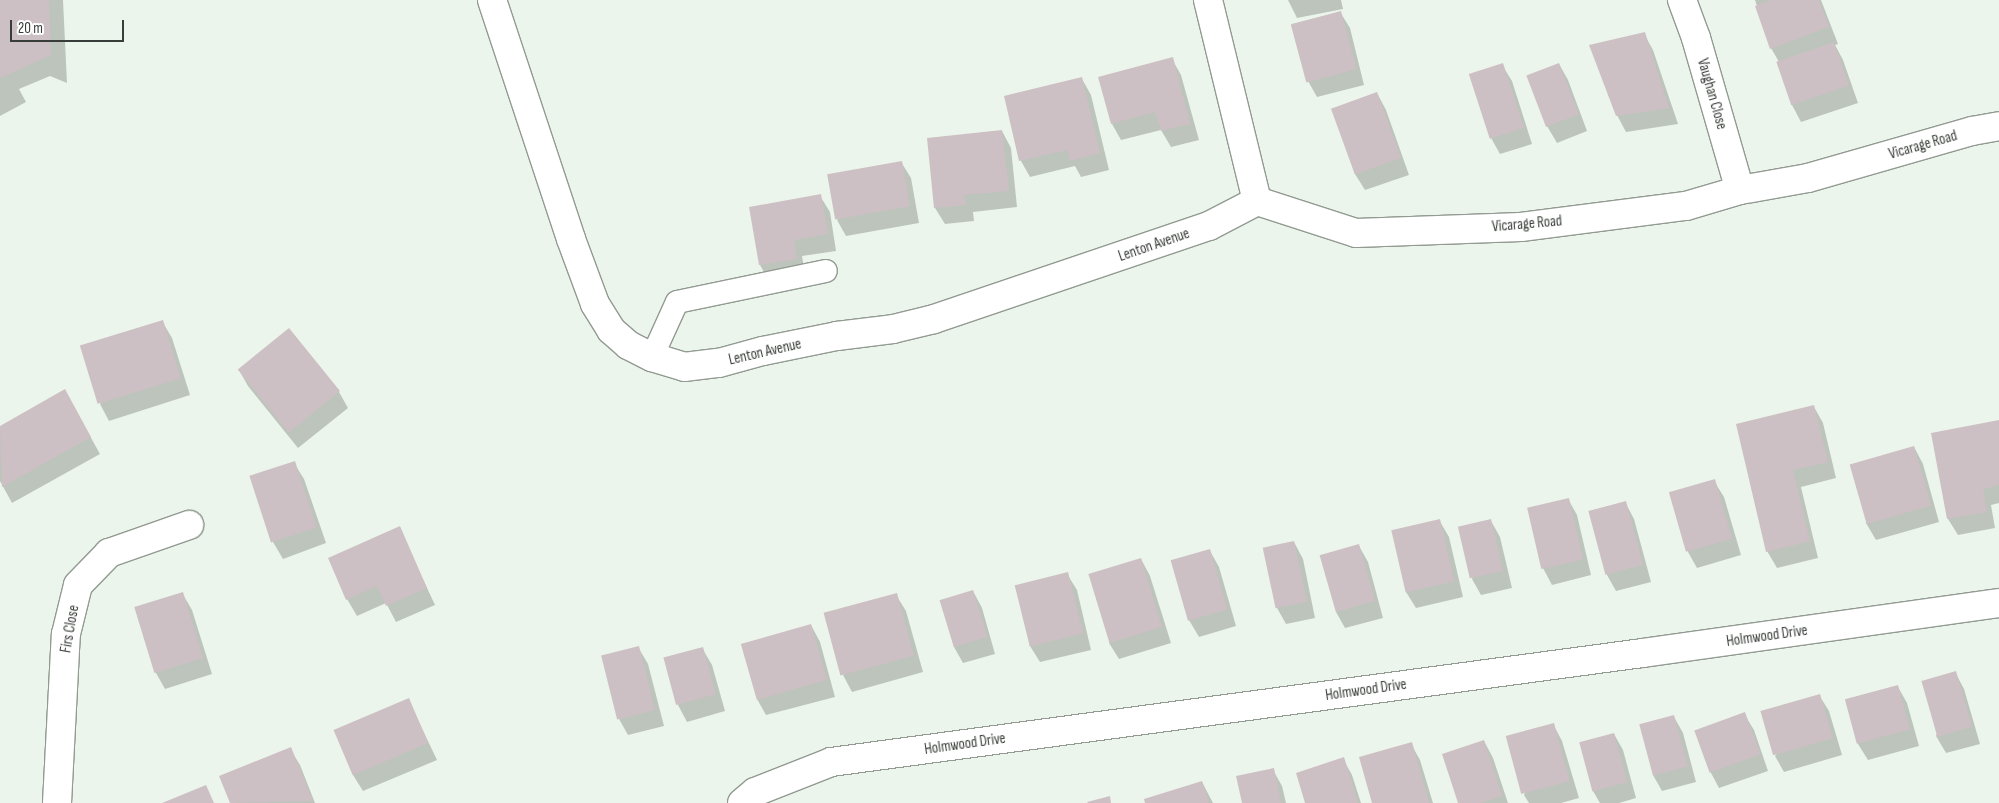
<!DOCTYPE html>
<html>
<head>
<meta charset="utf-8">
<style>
  body { margin:0 }
  #map { position:relative; width:1999px; height:803px; overflow:hidden; background:#ecf5eb; font-family:"Sofia Sans Condensed",sans-serif }
  div>[style] { position:absolute }
  .shadow>* { inset:0; background:#0003 }
  .building>* { inset:0; background:#cdc0c4; transform-origin:0 0 }
  .roads { filter:drop-shadow(1px 0 #929a92) drop-shadow(-1px 0 #929a92) drop-shadow(0 1px #929a92) drop-shadow(0 -1px #929a92) }
  .lane>* { height:22px; margin:-11px; padding:0 11px; transform-origin:11px; border-radius:11px; background:#fff }
  .street>* { height:28px; margin:-14px; padding:0 14px; transform-origin:14px; border-radius:14px; background:#fff }
  span { translate:-50% -50%; white-space:nowrap; text-align:center; line-height:1.15; -webkit-text-stroke:4px #fff; paint-order:stroke }
  .street-label { font-size:15px; color:#393d39 }
  .scale { position:absolute; left:10px; top:20px; width:114px; height:22px; box-sizing:border-box; border:2px solid #393d39; border-top:0; padding-left:6px; font-size:15px; line-height:18px; white-space:nowrap; color:#393d39; -webkit-text-stroke:4px #fff; paint-order:stroke }
</style>
</head>
<body>
<div id="map">
  <div class="shadow">
    <i style="clip-path:polygon(0 0,63px 0,67px 83px,50px 76px,19px 89px,26px 102px,0 116px)"></i>
    <i style="clip-path:polygon(1288px 0,1341px 0,1343px 9px,1297px 18px)"></i>
    <i style="clip-path:polygon(1755px 0,1821px 0,1838px 44px,1835px 45px,1843px 60px,1858px 103px,1801px 122px,1792px 105px,1779px 62px,1771px 48px)"></i>
    <i style="clip-path:polygon(1340px 12px,1350px 28px,1364px 85px,1317px 97px,1308px 81px,1292px 24px)"></i>
    <i style="clip-path:polygon(1644px 34px,1653px 50px,1678px 124px,1626px 132px,1617px 115px)"></i>
    <i style="clip-path:polygon(1172px 59px,1181px 75px,1199px 140px,1171px 147px,1161px 130px,1121px 140px,1112px 124px)"></i>
    <i style="clip-path:polygon(1559px 64px,1568px 80px,1587px 131px,1557px 143px,1547px 126px)"></i>
    <i style="clip-path:polygon(1502px 65px,1512px 81px,1532px 144px,1500px 154px,1491px 138px)"></i>
    <i style="clip-path:polygon(1082px 79px,1091px 95px,1109px 170px,1081px 177px,1075px 166px,1030px 177px,1021px 161px,1006px 96px)"></i>
    <i style="clip-path:polygon(1377px 93px,1386px 110px,1409px 175px,1365px 190px,1355px 174px,1333px 109px)"></i>
    <i style="clip-path:polygon(1002px 131px,1011px 148px,1017px 207px,973px 212px,974px 221px,945px 224px,935px 208px)"></i>
    <i style="clip-path:polygon(901px 162px,911px 178px,919px 223px,846px 236px,837px 220px)"></i>
    <i style="clip-path:polygon(820px 196px,830px 212px,836px 251px,802px 256px,805px 275px,769px 281px,760px 265px)"></i>
    <i style="clip-path:polygon(162px 321px,172px 338px,190px 395px,109px 421px,100px 404px)"></i>
    <i style="clip-path:polygon(239px 370px,339px 392px,348px 408px,298px 448px,248px 386px)"></i>
    <i style="clip-path:polygon(65px 391px,100px 454px,12px 503px,0 481px,0 427px)"></i>
    <i style="clip-path:polygon(1814px 407px,1823px 423px,1836px 478px,1801px 487px,1818px 558px,1777px 568px,1767px 551px,1738px 425px)"></i>
    <i style="clip-path:polygon(1999px 421px,1999px 503px,1991px 505px,1995px 528px,1958px 535px,1948px 519px,1933px 434px)"></i>
    <i style="clip-path:polygon(1914px 447px,1923px 464px,1939px 522px,1876px 540px,1866px 523px)"></i>
    <i style="clip-path:polygon(294px 463px,304px 479px,326px 543px,283px 559px,273px 542px)"></i>
    <i style="clip-path:polygon(1714px 481px,1724px 497px,1741px 555px,1697px 568px,1688px 552px,1671px 494px)"></i>
    <i style="clip-path:polygon(1568px 499px,1577px 515px,1591px 575px,1552px 585px,1543px 568px)"></i>
    <i style="clip-path:polygon(1625px 502px,1634px 519px,1651px 582px,1616px 591px,1607px 575px,1590px 511px)"></i>
    <i style="clip-path:polygon(1439px 520px,1449px 537px,1463px 597px,1416px 608px,1406px 592px)"></i>
    <i style="clip-path:polygon(1491px 521px,1500px 537px,1512px 588px,1481px 595px,1472px 579px)"></i>
    <i style="clip-path:polygon(399px 528px,435px 605px,396px 622px,386px 603px,357px 616px,347px 599px)"></i>
    <i style="clip-path:polygon(1294px 542px,1303px 559px,1315px 618px,1286px 624px,1277px 608px)"></i>
    <i style="clip-path:polygon(1359px 546px,1368px 562px,1383px 618px,1345px 628px,1336px 612px)"></i>
    <i style="clip-path:polygon(1210px 551px,1219px 567px,1236px 626px,1199px 637px,1189px 620px)"></i>
    <i style="clip-path:polygon(1141px 559px,1150px 576px,1171px 643px,1119px 659px,1109px 643px)"></i>
    <i style="clip-path:polygon(1067px 574px,1077px 590px,1091px 650px,1040px 662px,1030px 646px,1016px 586px)"></i>
    <i style="clip-path:polygon(973px 591px,982px 608px,995px 654px,963px 663px,954px 647px,941px 600px)"></i>
    <i style="clip-path:polygon(182px 593px,192px 610px,212px 674px,165px 689px,156px 673px,135px 608px)"></i>
    <i style="clip-path:polygon(896px 595px,906px 611px,923px 672px,852px 692px,843px 675px)"></i>
    <i style="clip-path:polygon(811px 625px,820px 642px,835px 697px,766px 715px,757px 699px,742px 644px)"></i>
    <i style="clip-path:polygon(638px 647px,648px 664px,664px 726px,628px 735px,619px 719px,603px 657px)"></i>
    <i style="clip-path:polygon(702px 648px,712px 665px,725px 711px,687px 722px,678px 705px)"></i>
    <i style="clip-path:polygon(1955px 672px,1964px 689px,1980px 744px,1946px 753px,1936px 736px)"></i>
    <i style="clip-path:polygon(1898px 687px,1907px 703px,1919px 746px,1868px 760px,1858px 744px,1846px 702px)"></i>
    <i style="clip-path:polygon(1819px 695px,1829px 711px,1842px 755px,1784px 772px,1775px 756px)"></i>
    <i style="clip-path:polygon(408px 699px,437px 760px,363px 791px,353px 775px)"></i>
    <i style="clip-path:polygon(1744px 714px,1754px 730px,1768px 771px,1719px 788px,1710px 771px)"></i>
    <i style="clip-path:polygon(1674px 717px,1683px 733px,1696px 782px,1662px 791px,1653px 775px)"></i>
    <i style="clip-path:polygon(1553px 724px,1562px 741px,1579px 798px,1561px 803px,1529px 803px,1524px 795px)"></i>
    <i style="clip-path:polygon(1614px 734px,1623px 750px,1636px 798px,1619px 803px,1600px 803px,1593px 791px,1581px 743px)"></i>
    <i style="clip-path:polygon(1484px 741px,1493px 758px,1508px 803px,1459px 803px)"></i>
    <i style="clip-path:polygon(1411px 744px,1420px 760px,1433px 803px,1374px 803px)"></i>
    <i style="clip-path:polygon(290px 749px,300px 765px,315px 803px,232px 803px,221px 777px)"></i>
    <i style="clip-path:polygon(1343px 759px,1352px 775px,1361px 803px,1307px 803px)"></i>
    <i style="clip-path:polygon(1273px 770px,1282px 786px,1286px 803px,1244px 803px)"></i>
    <i style="clip-path:polygon(1202px 782px,1213px 803px,1146px 803px)"></i>
  </div>
  <div class="building">
    <i style="clip-path:polygon(0 0,49px 0,51px 55px,0 78px)"></i>
    <i style="clip-path:polygon(1771px 0,1819px 0,1829px 27px,1770px 49px,1755px 6px)"></i>
    <i style="left:1341px;top:11px;width:60px;height:52px;rotate:75deg"></i>
    <i style="clip-path:polygon(1645px 32px,1669px 108px,1616px 116px,1589px 45px)"></i>
    <i style="left:1834px;top:42px;width:46px;height:61px;rotate:71deg"></i>
    <i style="clip-path:polygon(1173px 57px,1190px 124px,1161px 131px,1155px 112px,1111px 124px,1098px 77px)"></i>
    <i style="left:1503px;top:63px;width:68px;height:36px;rotate:72deg"></i>
    <i style="left:1559px;top:63px;width:55px;height:35px;rotate:69deg"></i>
    <i style="clip-path:polygon(1082px 77px,1100px 153px,1070px 161px,1067px 150px,1019px 161px,1004px 96px)"></i>
    <i style="left:1377px;top:92px;width:70px;height:49px;rotate:70deg"></i>
    <i style="clip-path:polygon(1002px 130px,1009px 191px,964px 195px,966px 205px,934px 208px,927px 138px)"></i>
    <i style="left:902px;top:161px;width:46px;height:76px;rotate:80deg"></i>
    <i style="clip-path:polygon(821px 194px,828px 234px,794px 240px,797px 259px,759px 265px,749px 207px)"></i>
    <i style="left:163px;top:320px;width:61px;height:87px;rotate:73deg"></i>
    <i style="left:289px;top:328px;width:81px;height:66px;rotate:51deg"></i>
    <i style="clip-path:polygon(65px 389px,91px 437px,2px 487px,0 426px)"></i>
    <i style="clip-path:polygon(1814px 405px,1828px 462px,1793px 470px,1810px 541px,1766px 552px,1736px 424px)"></i>
    <i style="clip-path:polygon(1999px 420px,1999px 485px,1983px 489px,1987px 512px,1947px 519px,1931px 433px)"></i>
    <i style="left:1914px;top:446px;width:62px;height:67px;rotate:74deg"></i>
    <i style="left:295px;top:461px;width:70px;height:48px;rotate:72deg"></i>
    <i style="left:1715px;top:479px;width:62px;height:48px;rotate:74deg"></i>
    <i style="left:1569px;top:498px;width:63px;height:43px;rotate:77deg"></i>
    <i style="left:1626px;top:501px;width:66px;height:39px;rotate:75deg"></i>
    <i style="left:1440px;top:519px;width:64px;height:50px;rotate:77deg"></i>
    <i style="left:1491px;top:519px;width:53px;height:34px;rotate:77deg"></i>
    <i style="clip-path:polygon(400px 526px,427px 588px,386px 606px,377px 586px,346px 600px,328px 558px)"></i>
    <i style="left:1294px;top:541px;width:62px;height:32px;rotate:78deg"></i>
    <i style="left:1359px;top:544px;width:59px;height:41px;rotate:74deg"></i>
    <i style="left:1210px;top:549px;width:63px;height:41px;rotate:74deg"></i>
    <i style="left:1141px;top:558px;width:72px;height:55px;rotate:73deg"></i>
    <i style="left:1068px;top:572px;width:63px;height:55px;rotate:76deg"></i>
    <i style="left:973px;top:590px;width:49px;height:35px;rotate:73deg"></i>
    <i style="left:183px;top:592px;width:69px;height:51px;rotate:73deg"></i>
    <i style="left:897px;top:593px;width:65px;height:76px;rotate:75deg"></i>
    <i style="left:811px;top:624px;width:58px;height:73px;rotate:74deg"></i>
    <i style="left:639px;top:646px;width:66px;height:39px;rotate:76deg"></i>
    <i style="left:703px;top:647px;width:49px;height:41px;rotate:75deg"></i>
    <i style="left:1956px;top:671px;width:58px;height:36px;rotate:74deg"></i>
    <i style="left:1898px;top:685px;width:46px;height:55px;rotate:75deg"></i>
    <i style="left:1820px;top:694px;width:46px;height:62px;rotate:74deg"></i>
    <i style="left:409px;top:698px;width:49px;height:82px;rotate:67deg"></i>
    <i style="left:1745px;top:712px;width:45px;height:54px;rotate:70deg"></i>
    <i style="left:1674px;top:715px;width:53px;height:36px;rotate:75deg"></i>
    <i style="left:1554px;top:723px;width:60px;height:50px;rotate:75deg"></i>
    <i style="left:1614px;top:733px;width:51px;height:36px;rotate:75deg"></i>
    <i style="clip-path:polygon(1484px 740px,1502px 796px,1481px 803px,1458px 803px,1442px 754px)"></i>
    <i style="clip-path:polygon(1412px 742px,1429px 803px,1372px 803px,1359px 757px)"></i>
    <i style="clip-path:polygon(291px 747px,313px 801px,230px 803px,219px 776px)"></i>
    <i style="clip-path:polygon(1344px 757px,1358px 803px,1305px 803px,1296px 773px)"></i>
    <i style="clip-path:polygon(1274px 768px,1281px 803px,1242px 803px,1236px 776px)"></i>
    <i style="clip-path:polygon(1202px 781px,1209px 803px,1145px 803px,1144px 799px)"></i>
    <i style="clip-path:polygon(206px 785px,214px 803px,162px 803px)"></i>
    <i style="clip-path:polygon(1110px 796px,1111px 803px,1088px 803px,1087px 802px)"></i>
  </div>
  <div class="roads">
    <div class="lane">
      <i style="left:652px;top:357px;width:60px;rotate:-65.6deg"></i>
      <i style="left:677px;top:302px;width:152px;rotate:-11.8deg"></i>
    </div>
    <div class="street">
      <i style="left:492px;top:0;width:252px;rotate:71.7deg"></i>
      <i style="left:571px;top:239px;width:69px;rotate:69.7deg"></i>
      <i style="left:595px;top:304px;width:31px;rotate:58deg"></i>
      <i style="left:611px;top:330px;width:23px;rotate:41deg"></i>
      <i style="left:628px;top:345px;width:27px;rotate:27deg"></i>
      <i style="left:652px;top:357px;width:34px;rotate:17deg"></i>
      <i style="left:684px;top:367px;width:35px;rotate:-7deg"></i>
      <i style="left:719px;top:363px;width:46px;rotate:-15.3deg"></i>
      <i style="left:763px;top:351px;width:76px;rotate:-11.5deg"></i>
      <i style="left:837px;top:336px;width:56px;rotate:-7.1deg"></i>
      <i style="left:893px;top:329px;width:42px;rotate:-13.7deg"></i>
      <i style="left:934px;top:319px;width:290px;rotate:-18.7deg"></i>
      <i style="left:1209px;top:226px;width:54px;rotate:-27.5deg"></i>
      <i style="left:1208px;top:0;width:207px;rotate:76.3deg"></i>
      <i style="left:1257px;top:201px;width:104px;rotate:17.9deg"></i>
      <i style="left:1356px;top:233px;width:165px;rotate:-2.1deg"></i>
      <i style="left:1521px;top:227px;width:166px;rotate:-7.3deg"></i>
      <i style="left:1686px;top:206px;width:56px;rotate:-16.5deg"></i>
      <i style="left:1740px;top:190px;width:69px;rotate:-10deg"></i>
      <i style="left:1808px;top:178px;width:171px;rotate:-16deg"></i>
      <i style="left:1972px;top:131px;width:27px;rotate:-10deg"></i>
      <i style="left:1682px;top:0;width:40px;rotate:69.8deg"></i>
      <i style="left:1696px;top:38px;width:158px;rotate:73.9deg"></i>
      <i style="left:57px;top:803px;width:169px;rotate:-87deg"></i>
      <i style="left:66px;top:634px;width:50px;rotate:-76.2deg"></i>
      <i style="left:78px;top:585px;width:45px;rotate:-45.9deg"></i>
      <i style="left:109px;top:553px;width:85px;rotate:-19.3deg"></i>
      <i style="left:742px;top:803px;width:17px;rotate:-40deg"></i>
      <i style="left:755px;top:792px;width:82px;rotate:-21.5deg"></i>
      <i style="left:831px;top:762px;width:819px;rotate:-7.65deg"></i>
      <i style="left:1643px;top:653px;width:359px;rotate:-8deg"></i>
    </div>
  </div>
  <div class="street-label">
    <span style="left:1712px;top:94px;rotate:74deg">Vaughan Close</span>
    <span style="left:1923px;top:145px;rotate:-16deg">Vicarage Road</span>
    <span style="left:1527px;top:224px;rotate:-5deg">Vicarage Road</span>
    <span style="left:1154px;top:245px;rotate:-19deg">Lenton Avenue</span>
    <span style="left:765px;top:352px;rotate:-13deg">Lenton Avenue</span>
    <span style="left:70px;top:629px;rotate:-80deg">Firs Close</span>
    <span style="left:1767px;top:636px;rotate:-8deg">Holmwood Drive</span>
    <span style="left:1366px;top:690px;rotate:-8deg">Holmwood Drive</span>
    <span style="left:965px;top:744px;rotate:-8deg">Holmwood Drive</span>
  </div>
  <div class="scale">20 m</div>
</div>
</body>
</html>
